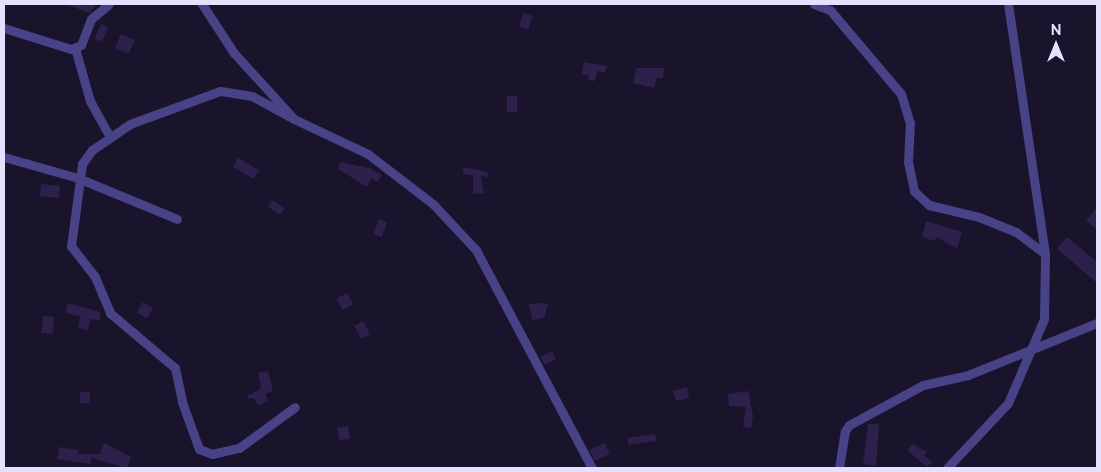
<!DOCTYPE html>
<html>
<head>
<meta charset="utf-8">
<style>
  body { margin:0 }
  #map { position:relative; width:1101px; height:472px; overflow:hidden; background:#19132c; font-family:Raleway,sans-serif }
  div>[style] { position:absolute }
  .building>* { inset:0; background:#2c214b; transform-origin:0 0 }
  .street>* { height:9px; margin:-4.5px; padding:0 4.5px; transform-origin:4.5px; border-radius:4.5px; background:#484287 }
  span { translate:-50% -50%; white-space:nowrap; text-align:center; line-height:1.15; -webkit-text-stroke:5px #19132c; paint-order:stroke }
  .frame { position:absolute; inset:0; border:5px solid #e5e0fd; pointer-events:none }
  .north { position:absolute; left:1031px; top:20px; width:50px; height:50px; -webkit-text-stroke:4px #19132c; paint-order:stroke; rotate:0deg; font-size:14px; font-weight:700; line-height:20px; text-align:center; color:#e5e0fd }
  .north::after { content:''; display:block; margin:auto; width:18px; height:22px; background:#e5e0fd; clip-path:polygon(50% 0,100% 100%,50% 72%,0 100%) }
</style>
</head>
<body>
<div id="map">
  <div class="building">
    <i style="clip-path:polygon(65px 4px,92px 4px,96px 6px,89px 13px)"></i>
    <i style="left:523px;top:13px;width:10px;height:14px;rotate:17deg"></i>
    <i style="left:101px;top:24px;width:8px;height:16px;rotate:23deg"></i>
    <i style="left:121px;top:34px;width:15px;height:15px;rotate:23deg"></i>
    <i style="clip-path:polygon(584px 62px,607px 66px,605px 73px,597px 71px,595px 81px,588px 80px,589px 75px,582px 74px)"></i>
    <i style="clip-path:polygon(636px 68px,664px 68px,663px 78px,657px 78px,654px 88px,633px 83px)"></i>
    <i style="left:507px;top:96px;width:10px;height:16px"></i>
    <i style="left:238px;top:158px;width:24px;height:10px;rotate:30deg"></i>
    <i style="clip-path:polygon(340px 162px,369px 168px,382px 175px,378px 182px,371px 178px,367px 187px,338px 169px)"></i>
    <i style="clip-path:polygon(463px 167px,488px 172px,488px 177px,481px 176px,484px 193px,473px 194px,473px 175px,463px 174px)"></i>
    <i style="left:41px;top:184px;width:19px;height:12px;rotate:6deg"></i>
    <i style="left:272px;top:200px;width:15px;height:8px;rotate:32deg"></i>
    <i style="clip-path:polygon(1097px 207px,1097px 230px,1086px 221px)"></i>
    <i style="left:379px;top:219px;width:9px;height:16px;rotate:21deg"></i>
    <i style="clip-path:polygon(926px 221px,962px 232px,957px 249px,937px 237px,935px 241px,922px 237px)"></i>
    <i style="clip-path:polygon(1067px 237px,1097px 262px,1097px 283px,1057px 249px)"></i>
    <i style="left:347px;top:293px;width:13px;height:12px;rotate:61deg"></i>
    <i style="left:143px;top:302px;width:12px;height:12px;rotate:31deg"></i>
    <i style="clip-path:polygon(68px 303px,100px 312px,100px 320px,90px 319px,88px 330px,78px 328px,80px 316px,66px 313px)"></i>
    <i style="clip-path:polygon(542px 303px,548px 304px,544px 318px,532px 320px,529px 304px)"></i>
    <i style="left:43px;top:316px;width:11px;height:17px;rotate:5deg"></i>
    <i style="left:363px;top:321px;width:15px;height:10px;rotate:62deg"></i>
    <i style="left:552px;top:351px;width:9px;height:13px;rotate:63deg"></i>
    <i style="clip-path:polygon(268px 371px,273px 391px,265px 394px,268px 401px,258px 406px,254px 398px,248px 399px,247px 396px,261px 389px,258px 373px)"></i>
    <i style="clip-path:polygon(687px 387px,689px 398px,676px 401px,673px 391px)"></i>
    <i style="clip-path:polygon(748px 391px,753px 416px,751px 428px,743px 427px,746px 407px,729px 406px,728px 394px)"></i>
    <i style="left:80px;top:392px;width:10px;height:11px"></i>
    <i style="clip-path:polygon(868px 424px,879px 424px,876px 466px,863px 464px)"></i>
    <i style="left:348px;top:426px;width:13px;height:11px;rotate:81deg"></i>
    <i style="left:655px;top:434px;width:7px;height:28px;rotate:82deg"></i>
    <i style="clip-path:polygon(104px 443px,131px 457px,127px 468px,91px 458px,91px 464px,57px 459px,59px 447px,79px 450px,78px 454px,100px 454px)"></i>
    <i style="left:605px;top:443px;width:12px;height:17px;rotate:66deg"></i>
    <i style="clip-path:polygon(912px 444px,927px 452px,924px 455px,932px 462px,927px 467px,907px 450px)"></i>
  </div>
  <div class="street">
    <i style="left:202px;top:4px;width:59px;rotate:56.9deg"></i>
    <i style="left:234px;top:53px;width:89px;rotate:47.7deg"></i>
    <i style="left:294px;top:119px;width:82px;rotate:25.3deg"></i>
    <i style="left:368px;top:154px;width:82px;rotate:37.6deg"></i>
    <i style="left:433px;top:204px;width:63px;rotate:46.9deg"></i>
    <i style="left:476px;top:250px;width:247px;rotate:62deg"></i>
    <i style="left:814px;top:4px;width:17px;rotate:21deg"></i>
    <i style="left:830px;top:10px;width:110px;rotate:49.8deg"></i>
    <i style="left:901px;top:94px;width:30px;rotate:73deg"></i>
    <i style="left:910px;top:123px;width:39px;rotate:93deg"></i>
    <i style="left:908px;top:162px;width:30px;rotate:78deg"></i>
    <i style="left:914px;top:191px;width:21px;rotate:43deg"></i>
    <i style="left:929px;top:205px;width:51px;rotate:13.5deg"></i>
    <i style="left:979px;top:217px;width:40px;rotate:22deg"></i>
    <i style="left:1016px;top:232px;width:36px;rotate:37deg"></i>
    <i style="left:4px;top:28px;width:70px;rotate:17.4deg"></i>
    <i style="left:71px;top:49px;width:11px;rotate:-22deg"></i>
    <i style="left:81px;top:45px;width:28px;rotate:-69deg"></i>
    <i style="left:91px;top:19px;width:23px;rotate:-40deg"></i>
    <i style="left:75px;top:48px;width:55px;rotate:74.2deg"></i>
    <i style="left:90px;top:101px;width:41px;rotate:60.9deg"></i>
    <i style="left:294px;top:119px;width:48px;rotate:-151.3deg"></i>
    <i style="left:252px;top:96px;width:32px;rotate:-171deg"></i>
    <i style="left:220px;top:91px;width:96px;rotate:159.9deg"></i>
    <i style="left:130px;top:124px;width:46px;rotate:145.6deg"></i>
    <i style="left:92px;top:150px;width:17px;rotate:126deg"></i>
    <i style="left:82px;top:164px;width:83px;rotate:97.6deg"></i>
    <i style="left:71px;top:246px;width:39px;rotate:52deg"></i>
    <i style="left:95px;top:277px;width:39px;rotate:67deg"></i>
    <i style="left:110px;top:313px;width:85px;rotate:40.2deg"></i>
    <i style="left:175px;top:368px;width:35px;rotate:78deg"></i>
    <i style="left:182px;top:402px;width:50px;rotate:70.1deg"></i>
    <i style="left:199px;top:449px;width:14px;rotate:21deg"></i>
    <i style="left:212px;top:454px;width:28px;rotate:-13deg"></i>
    <i style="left:239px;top:448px;width:69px;rotate:-36.2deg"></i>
    <i style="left:4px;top:157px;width:77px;rotate:15.8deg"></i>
    <i style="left:78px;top:178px;width:107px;rotate:22.5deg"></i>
    <i style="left:839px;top:468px;width:37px;rotate:-81deg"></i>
    <i style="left:845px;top:431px;width:7px;rotate:-56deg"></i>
    <i style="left:849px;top:425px;width:84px;rotate:-28.4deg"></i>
    <i style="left:923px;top:385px;width:46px;rotate:-12.5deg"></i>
    <i style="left:968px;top:375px;width:139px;rotate:-22deg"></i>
    <i style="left:947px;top:468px;width:89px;rotate:-46.8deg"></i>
    <i style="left:1008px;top:403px;width:91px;rotate:-66.8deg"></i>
    <i style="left:1044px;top:319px;width:65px;rotate:-89.1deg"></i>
    <i style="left:1045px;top:254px;width:253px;rotate:-98.4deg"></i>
  </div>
  <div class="frame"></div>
  <div class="north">N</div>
</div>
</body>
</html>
